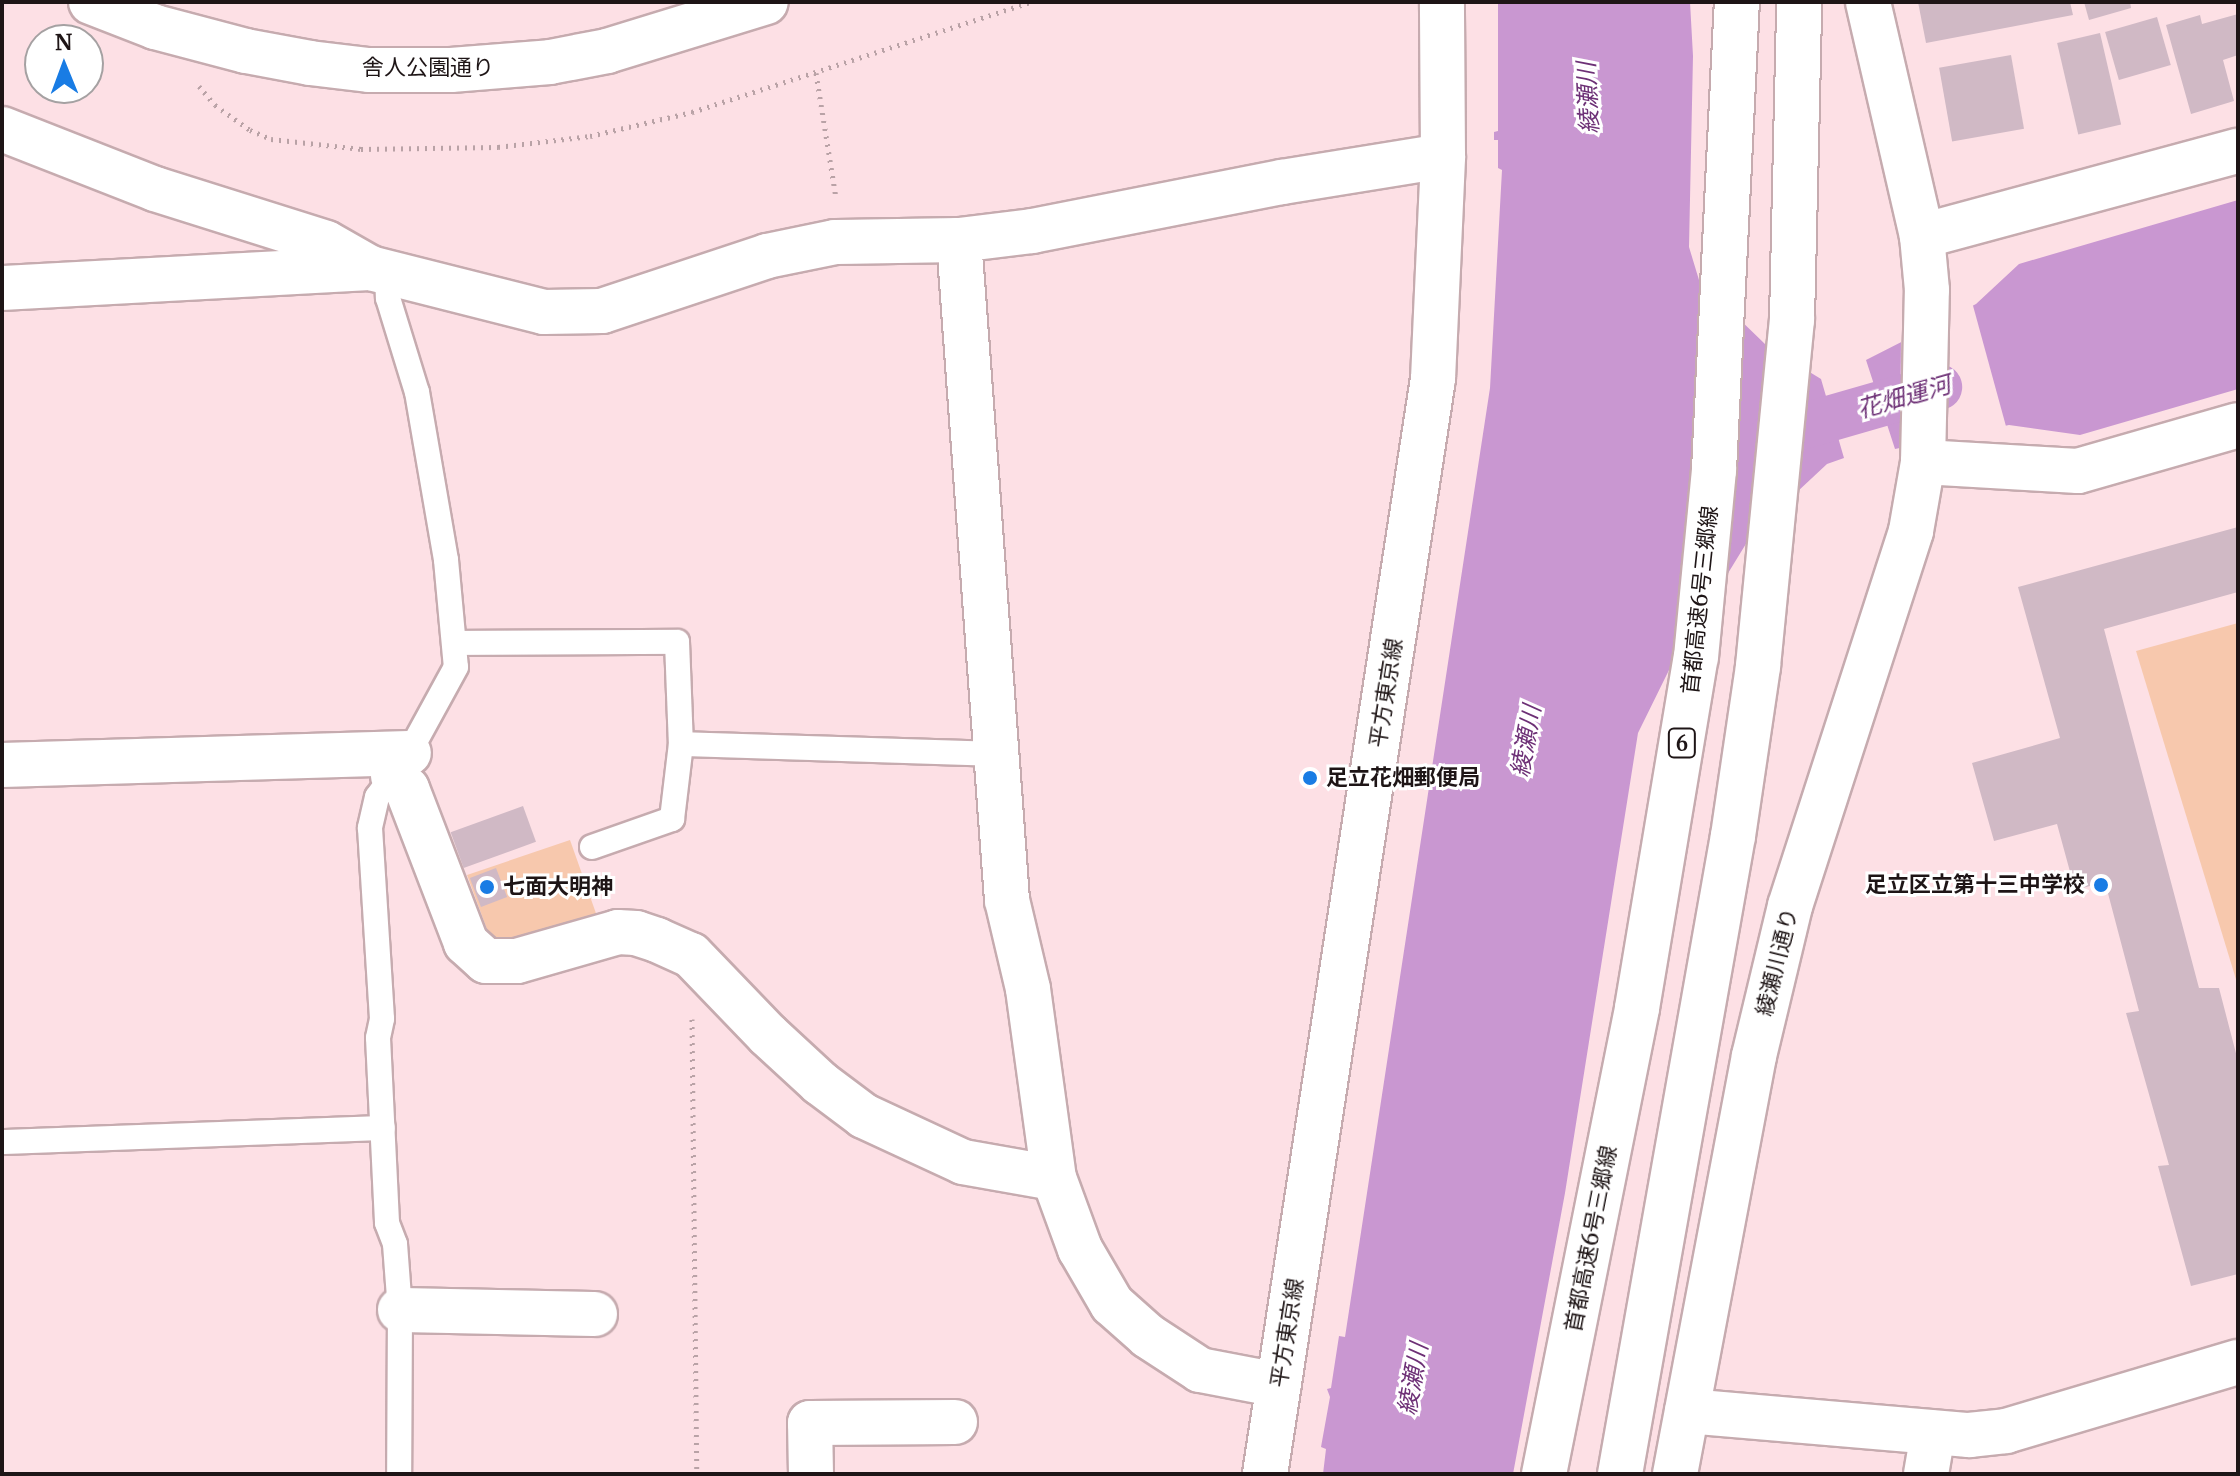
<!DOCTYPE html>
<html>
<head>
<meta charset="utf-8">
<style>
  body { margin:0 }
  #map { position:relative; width:2240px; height:1476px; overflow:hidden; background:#fde0e5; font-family:Merriweather,"Noto Sans JP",serif }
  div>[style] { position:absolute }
  .green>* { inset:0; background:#f7c8ad }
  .water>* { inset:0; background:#c997d1 }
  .pier>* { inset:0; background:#fde0e5 }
  .canal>* { height:46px; margin:-23px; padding:0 23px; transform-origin:23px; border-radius:23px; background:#c997d1 }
  .building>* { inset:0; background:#d0b9c5; transform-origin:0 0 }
  .path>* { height:5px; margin-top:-2.5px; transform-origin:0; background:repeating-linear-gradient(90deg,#b9a2a6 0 2px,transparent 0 8px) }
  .roads { filter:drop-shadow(2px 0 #c6abaf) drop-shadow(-2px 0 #c6abaf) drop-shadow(0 2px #c6abaf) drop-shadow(0 -2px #c6abaf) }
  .lane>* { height:24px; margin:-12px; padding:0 12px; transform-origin:12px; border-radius:12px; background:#fff }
  .street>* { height:44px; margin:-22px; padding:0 22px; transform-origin:22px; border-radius:22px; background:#fff }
  .secondary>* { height:44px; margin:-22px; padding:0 22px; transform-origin:22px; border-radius:22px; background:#fff }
  .highway>* { height:44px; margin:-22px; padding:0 22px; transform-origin:22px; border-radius:22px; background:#fff }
  .dots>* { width:22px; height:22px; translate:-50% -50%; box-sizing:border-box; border:4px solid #fff; border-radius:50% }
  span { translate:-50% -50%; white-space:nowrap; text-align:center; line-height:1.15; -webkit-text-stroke:6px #fff; paint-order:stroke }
  .shield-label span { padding:2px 6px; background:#fff; border:2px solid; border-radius:6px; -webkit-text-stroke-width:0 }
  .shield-label { font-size:20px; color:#1e1516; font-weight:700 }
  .street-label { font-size:22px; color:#1e1516 }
  .poi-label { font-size:22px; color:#1e1516; font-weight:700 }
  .left { translate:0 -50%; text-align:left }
  .right { translate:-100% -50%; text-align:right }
  .water-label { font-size:24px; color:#6d3076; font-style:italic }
  .frame { position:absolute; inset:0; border:4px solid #1e1516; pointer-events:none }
  .north { position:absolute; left:24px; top:24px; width:80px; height:80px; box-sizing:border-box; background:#fff; border:2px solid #a5a1a2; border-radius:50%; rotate:359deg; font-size:22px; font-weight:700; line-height:32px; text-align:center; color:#1e1516 }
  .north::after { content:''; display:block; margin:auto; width:28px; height:36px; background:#197ce4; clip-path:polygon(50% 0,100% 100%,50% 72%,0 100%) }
</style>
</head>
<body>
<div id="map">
  <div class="green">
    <i style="clip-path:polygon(2238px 623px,2238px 986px,2136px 651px)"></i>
    <i style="clip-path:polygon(570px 840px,598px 919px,518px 944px,492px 943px,467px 875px)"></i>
  </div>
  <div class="water">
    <i style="clip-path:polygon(1498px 2px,1690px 2px,1693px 56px,1689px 247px,1699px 280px,1767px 346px,1821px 379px,1844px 458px,1827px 464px,1752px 534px,1670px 668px,1638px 733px,1565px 1193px,1513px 1474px,1323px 1474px,1326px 1449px,1321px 1447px,1330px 1397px,1327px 1389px,1331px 1388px,1339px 1336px,1345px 1337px,1490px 388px,1502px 170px,1498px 168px,1498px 140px,1494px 140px,1494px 132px,1498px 131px)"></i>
    <i style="clip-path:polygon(2238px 200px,2238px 389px,2080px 435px,2009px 425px,1895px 449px,1866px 360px,1976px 304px,2019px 264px)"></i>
  </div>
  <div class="pier">
    <i style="clip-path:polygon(1972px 302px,2007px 430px,1900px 449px,1901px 340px)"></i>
  </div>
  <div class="canal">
    <i style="left:1773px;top:435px;width:173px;rotate:-16.1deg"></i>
  </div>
  <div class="building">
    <i style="clip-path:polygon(1918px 2px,2070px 2px,2073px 15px,1926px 43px)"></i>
    <i style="clip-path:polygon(2084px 2px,2130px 2px,2131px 8px,2089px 20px)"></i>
    <i style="clip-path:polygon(2238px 14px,2238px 55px,2223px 60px,2234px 101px,2191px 114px,2166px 25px,2200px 15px,2202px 24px)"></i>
    <i style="left:2157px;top:17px;width:50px;height:54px;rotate:74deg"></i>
    <i style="left:2100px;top:33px;width:94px;height:44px;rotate:77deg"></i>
    <i style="left:2011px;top:55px;width:75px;height:73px;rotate:80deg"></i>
    <i style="clip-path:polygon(2238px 527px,2238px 592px,2104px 629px,2199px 988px,2219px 988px,2238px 1061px,2238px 1274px,2191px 1286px,2158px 1166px,2169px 1165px,2126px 1013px,2139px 1011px,2105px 882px,2075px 890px,2057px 824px,1994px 841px,1972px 763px,2060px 738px,2018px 587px)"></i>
    <i style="left:523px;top:806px;width:38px;height:77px;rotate:70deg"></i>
    <i style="left:496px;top:868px;width:31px;height:28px;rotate:69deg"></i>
  </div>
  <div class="path">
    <i style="left:816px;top:73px;width:127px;rotate:80.9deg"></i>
    <i style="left:199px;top:86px;width:25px;rotate:50deg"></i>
    <i style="left:215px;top:105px;width:43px;rotate:35.5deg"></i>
    <i style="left:250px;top:130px;width:23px;rotate:23deg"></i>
    <i style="left:271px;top:139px;width:91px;rotate:6.3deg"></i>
    <i style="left:361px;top:149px;width:137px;rotate:-0.8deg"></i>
    <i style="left:498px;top:147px;width:93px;rotate:-6.8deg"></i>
    <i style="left:590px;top:136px;width:105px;rotate:-13.2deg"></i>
    <i style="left:692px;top:112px;width:355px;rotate:-18deg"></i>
    <i style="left:692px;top:1019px;width:455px;rotate:89.4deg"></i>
  </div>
  <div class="roads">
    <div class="lane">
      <i style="left:387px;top:272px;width:26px;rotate:88deg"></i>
      <i style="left:388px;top:298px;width:98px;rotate:72.9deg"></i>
      <i style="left:417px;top:392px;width:170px;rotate:80.2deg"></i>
      <i style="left:446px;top:560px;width:107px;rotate:84.7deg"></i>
      <i style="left:456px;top:667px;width:98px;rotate:118.7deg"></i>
      <i style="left:409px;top:753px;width:54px;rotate:126deg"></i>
      <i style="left:377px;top:797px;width:32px;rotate:103deg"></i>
      <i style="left:370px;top:828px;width:191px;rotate:86.4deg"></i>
      <i style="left:382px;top:1019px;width:19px;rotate:102deg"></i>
      <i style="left:378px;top:1038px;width:185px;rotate:87.2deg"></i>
      <i style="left:387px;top:1223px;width:22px;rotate:69deg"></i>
      <i style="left:395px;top:1244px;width:66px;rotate:85.7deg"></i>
      <i style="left:400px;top:1310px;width:164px;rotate:90.3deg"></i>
      <i style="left:456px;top:643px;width:221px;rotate:-0.3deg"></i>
      <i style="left:677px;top:642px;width:102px;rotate:87.8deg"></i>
      <i style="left:681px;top:744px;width:314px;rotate:1.8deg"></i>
      <i style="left:592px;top:847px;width:85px;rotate:-19.3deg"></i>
      <i style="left:672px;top:819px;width:76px;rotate:-83.2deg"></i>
      <i style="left:2px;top:1142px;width:381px;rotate:-2.1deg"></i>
    </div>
    <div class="street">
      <i style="left:2px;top:129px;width:164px;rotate:21.4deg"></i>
      <i style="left:155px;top:189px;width:179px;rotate:17.5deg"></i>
      <i style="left:326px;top:243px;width:51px;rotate:29.6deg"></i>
      <i style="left:370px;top:268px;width:179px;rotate:14.2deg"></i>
      <i style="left:544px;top:312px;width:58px;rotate:-1deg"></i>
      <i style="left:602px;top:311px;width:174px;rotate:-18.4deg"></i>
      <i style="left:767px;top:256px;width:69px;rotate:-11.6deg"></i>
      <i style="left:835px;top:242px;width:124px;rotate:-0.9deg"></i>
      <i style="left:959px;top:240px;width:74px;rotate:-7deg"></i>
      <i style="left:1032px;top:231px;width:255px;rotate:-11.1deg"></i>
      <i style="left:1282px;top:182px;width:163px;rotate:-9.2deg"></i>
      <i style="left:959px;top:240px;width:662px;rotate:85.84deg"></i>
      <i style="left:1007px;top:900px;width:91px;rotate:76.7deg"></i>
      <i style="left:1028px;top:989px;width:191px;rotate:82.2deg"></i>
      <i style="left:1054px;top:1178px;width:76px;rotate:69.9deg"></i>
      <i style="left:1080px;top:1249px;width:64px;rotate:59.8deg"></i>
      <i style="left:1112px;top:1304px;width:48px;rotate:41.6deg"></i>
      <i style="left:1148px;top:1336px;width:62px;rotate:33.2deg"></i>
      <i style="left:1200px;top:1370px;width:80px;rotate:10.8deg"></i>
      <i style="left:1923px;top:462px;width:155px;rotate:3.3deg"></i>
      <i style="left:2078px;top:471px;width:166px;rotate:-16deg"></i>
      <i style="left:2px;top:765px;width:407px;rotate:-1.7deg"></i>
      <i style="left:393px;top:776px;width:19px;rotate:43deg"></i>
      <i style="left:407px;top:789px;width:165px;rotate:69deg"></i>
      <i style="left:466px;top:943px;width:27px;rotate:42deg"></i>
      <i style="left:486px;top:961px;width:31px"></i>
      <i style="left:517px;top:961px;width:105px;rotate:-16deg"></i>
      <i style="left:618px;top:932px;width:18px;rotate:3deg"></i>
      <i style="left:636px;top:933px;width:22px;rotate:18deg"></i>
      <i style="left:657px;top:940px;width:37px;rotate:24deg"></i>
      <i style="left:691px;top:955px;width:111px;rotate:46.1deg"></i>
      <i style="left:768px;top:1035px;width:71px;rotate:42.7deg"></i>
      <i style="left:820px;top:1083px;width:55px;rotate:36.9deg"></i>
      <i style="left:864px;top:1116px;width:109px;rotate:24.9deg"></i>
      <i style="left:963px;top:1162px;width:92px;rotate:10deg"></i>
      <i style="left:400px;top:1310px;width:195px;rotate:1.2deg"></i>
      <i style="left:811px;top:1474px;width:51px;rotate:-91.1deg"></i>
      <i style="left:810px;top:1423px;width:145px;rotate:-0.4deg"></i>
      <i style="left:1926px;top:1474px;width:42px;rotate:-80.3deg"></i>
    </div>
    <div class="secondary">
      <i style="left:91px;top:2px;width:69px;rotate:21.3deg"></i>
      <i style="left:155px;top:27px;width:94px;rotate:14.8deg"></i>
      <i style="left:246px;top:51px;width:65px;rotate:10.6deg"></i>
      <i style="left:310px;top:63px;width:59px;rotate:6.8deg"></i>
      <i style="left:369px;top:70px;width:82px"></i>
      <i style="left:451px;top:70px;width:99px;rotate:-4.6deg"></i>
      <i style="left:550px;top:62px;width:58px;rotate:-10.9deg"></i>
      <i style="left:607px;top:51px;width:166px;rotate:-17.1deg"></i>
      <i style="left:1922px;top:236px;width:327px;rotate:-15.1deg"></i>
      <i style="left:2px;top:288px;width:369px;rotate:-3.1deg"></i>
      <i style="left:1687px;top:1411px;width:283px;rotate:4.9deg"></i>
      <i style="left:1969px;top:1435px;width:37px;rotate:-6deg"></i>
      <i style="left:2006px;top:1431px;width:242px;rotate:-16.6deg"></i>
      <i style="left:1265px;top:1474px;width:1108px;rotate:-81.28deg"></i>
      <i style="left:1433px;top:379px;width:223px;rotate:-87.4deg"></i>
      <i style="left:1443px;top:156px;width:154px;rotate:-90.4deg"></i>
      <i style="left:1675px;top:1474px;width:425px;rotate:-79.3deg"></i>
      <i style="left:1754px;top:1056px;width:154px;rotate:-76.5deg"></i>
      <i style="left:1790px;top:906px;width:394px;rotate:-72.1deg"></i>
      <i style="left:1911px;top:531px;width:70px;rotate:-80.1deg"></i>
      <i style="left:1923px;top:462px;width:172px;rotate:-88.7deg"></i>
      <i style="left:1927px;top:290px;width:54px;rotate:-95.3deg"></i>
      <i style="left:1922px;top:236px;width:240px;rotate:-103deg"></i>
    </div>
    <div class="highway">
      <i style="left:1544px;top:1474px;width:475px;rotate:-78.7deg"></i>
      <i style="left:1637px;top:1008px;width:356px;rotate:-80.5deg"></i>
      <i style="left:1696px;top:657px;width:188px;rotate:-84.5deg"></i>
      <i style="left:1714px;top:470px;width:469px;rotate:-87.2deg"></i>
      <i style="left:1620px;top:1474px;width:648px;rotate:-79.96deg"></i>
      <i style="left:1733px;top:836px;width:172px;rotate:-81.6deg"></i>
      <i style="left:1758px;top:666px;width:348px;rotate:-84.4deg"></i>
      <i style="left:1792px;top:320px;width:318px;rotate:-88.7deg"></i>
    </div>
  </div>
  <div class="dots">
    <i style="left:1310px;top:778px;background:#197ce4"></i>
    <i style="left:2101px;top:885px;background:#197ce4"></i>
    <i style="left:487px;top:887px;background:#197ce4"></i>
  </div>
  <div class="shield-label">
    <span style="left:1682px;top:743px">6</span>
  </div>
  <div class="street-label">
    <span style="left:428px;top:68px">舎人公園通り</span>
    <span style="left:1700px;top:600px;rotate:-84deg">首都高速6号三郷線</span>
    <span style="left:1386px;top:693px;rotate:-81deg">平方東京線</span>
    <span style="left:1777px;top:962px;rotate:-76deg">綾瀬川通り</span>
    <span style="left:1591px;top:1239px;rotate:-79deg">首都高速6号三郷線</span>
    <span style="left:1287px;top:1333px;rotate:-81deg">平方東京線</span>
  </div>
  <div class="poi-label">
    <span class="left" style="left:1326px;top:778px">足立花畑郵便局</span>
    <span class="right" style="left:2085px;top:885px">足立区立第十三中学校</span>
    <span class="left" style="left:503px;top:887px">七面大明神</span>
  </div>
  <div class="water-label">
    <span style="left:1588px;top:98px;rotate:-93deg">綾瀬川</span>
    <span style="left:1904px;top:397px;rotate:-16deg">花畑運河</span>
    <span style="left:1526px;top:741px;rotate:-80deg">綾瀬川</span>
    <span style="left:1413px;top:1379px;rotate:-80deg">綾瀬川</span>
  </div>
  <div class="frame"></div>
  <div class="north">N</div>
</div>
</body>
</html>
